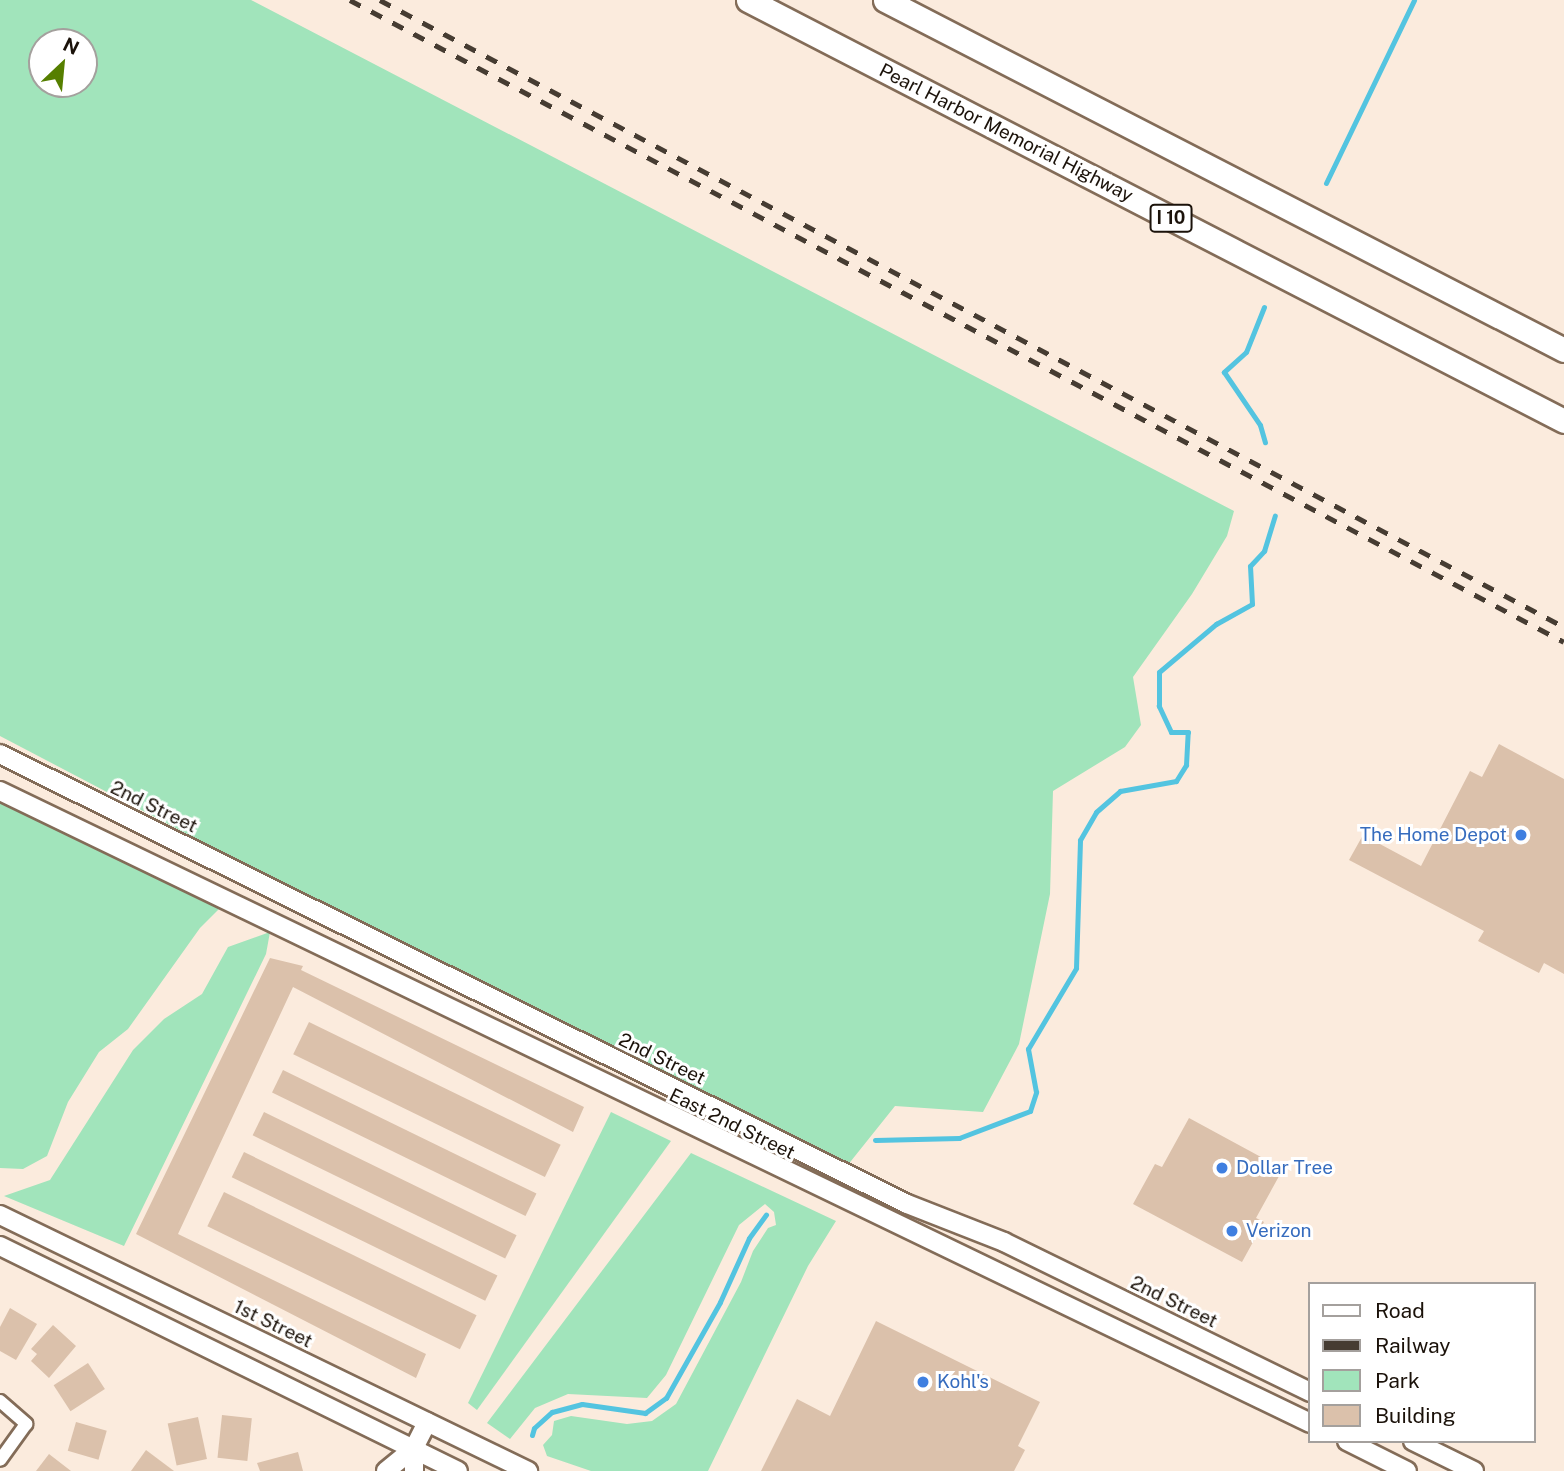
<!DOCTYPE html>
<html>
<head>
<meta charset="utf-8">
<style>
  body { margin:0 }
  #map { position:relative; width:1564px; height:1471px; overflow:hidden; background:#fbebdd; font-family:"Public Sans",sans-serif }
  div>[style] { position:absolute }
  .green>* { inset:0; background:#a1e4bb }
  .stream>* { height:5px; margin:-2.5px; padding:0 2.5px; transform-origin:2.5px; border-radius:2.5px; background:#53c4e0 }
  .building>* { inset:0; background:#dbc1ab; transform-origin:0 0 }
  .roads { filter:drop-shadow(2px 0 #836c58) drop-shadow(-2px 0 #836c58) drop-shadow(0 2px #836c58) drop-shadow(0 -2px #836c58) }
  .street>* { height:12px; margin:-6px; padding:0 6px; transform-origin:6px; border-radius:6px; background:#fff }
  .secondary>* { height:18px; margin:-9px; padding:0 9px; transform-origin:9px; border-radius:9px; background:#fff }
  .highway>* { height:23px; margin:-11.5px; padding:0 11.5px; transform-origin:11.5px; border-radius:11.5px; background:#fff }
  .rail>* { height:5px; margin-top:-2.5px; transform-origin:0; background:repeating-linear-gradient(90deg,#463c32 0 12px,transparent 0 24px) }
  .dots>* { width:19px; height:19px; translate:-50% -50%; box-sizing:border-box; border:4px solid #fff; border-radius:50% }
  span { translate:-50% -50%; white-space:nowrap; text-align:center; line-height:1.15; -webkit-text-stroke:6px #fff; paint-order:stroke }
  .shield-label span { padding:2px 5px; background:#fff; border:2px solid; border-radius:5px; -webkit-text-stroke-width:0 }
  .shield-label { font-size:18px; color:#1b120a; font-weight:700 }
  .street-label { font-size:19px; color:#1b120a }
  .shop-label { font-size:19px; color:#366cbe }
  .right { translate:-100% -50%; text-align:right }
  .left { translate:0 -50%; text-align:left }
  .legend { position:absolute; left:1308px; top:1282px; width:228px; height:161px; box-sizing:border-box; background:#fff; border:2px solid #a4a09d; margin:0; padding:9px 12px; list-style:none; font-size:21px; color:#1b120a }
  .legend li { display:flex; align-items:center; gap:14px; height:35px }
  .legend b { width:35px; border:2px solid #a4a09d }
  .north { position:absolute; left:28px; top:28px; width:70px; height:70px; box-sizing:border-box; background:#fff; border:2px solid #a4a09d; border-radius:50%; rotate:26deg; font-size:19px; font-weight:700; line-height:28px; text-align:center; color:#1b120a }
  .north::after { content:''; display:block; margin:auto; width:24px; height:32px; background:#567f00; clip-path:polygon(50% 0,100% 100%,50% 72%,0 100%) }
</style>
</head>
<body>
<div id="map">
  <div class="green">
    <i style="clip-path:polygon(evenodd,0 0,251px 0,1234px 511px,1227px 536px,1192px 594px,1133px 677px,1141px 725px,1125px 747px,1053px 791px,1050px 894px,1019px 1044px,983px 1112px,895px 1106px,843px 1171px,328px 915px,231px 857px,0 736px,0 0,42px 42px,84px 42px,84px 84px,42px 84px,42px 42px)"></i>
    <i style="clip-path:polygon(0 782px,225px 903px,200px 928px,128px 1029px,99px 1052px,68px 1102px,47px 1156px,23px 1169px,0 1168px)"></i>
    <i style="clip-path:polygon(270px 932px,266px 954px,124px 1246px,4px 1196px,50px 1180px,133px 1050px,164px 1019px,202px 994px,228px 947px)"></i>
    <i style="clip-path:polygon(611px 1112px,671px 1141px,477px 1410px,468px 1403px)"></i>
    <i style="clip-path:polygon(691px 1153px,836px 1221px,808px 1266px,708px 1471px,591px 1471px,547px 1456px,543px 1445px,552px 1435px,554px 1421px,571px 1416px,627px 1424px,652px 1421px,676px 1404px,741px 1282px,753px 1251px,768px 1228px,776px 1225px,774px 1212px,765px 1204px,739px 1225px,666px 1375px,647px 1398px,568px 1394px,535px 1408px,510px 1439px,487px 1423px)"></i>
  </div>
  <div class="stream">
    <i style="left:1326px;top:183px;width:203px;rotate:-64.3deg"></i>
    <i style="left:1264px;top:307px;width:48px;rotate:111.8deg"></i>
    <i style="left:1246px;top:352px;width:30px;rotate:138deg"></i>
    <i style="left:1224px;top:372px;width:64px;rotate:55.8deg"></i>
    <i style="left:1260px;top:425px;width:18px;rotate:74deg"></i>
    <i style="left:875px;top:1140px;width:84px;rotate:-1.4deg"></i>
    <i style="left:959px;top:1138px;width:76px;rotate:-20.8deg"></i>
    <i style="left:1030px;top:1111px;width:20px;rotate:-72deg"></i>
    <i style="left:1036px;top:1092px;width:44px;rotate:-100.5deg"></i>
    <i style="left:1028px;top:1049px;width:94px;rotate:-59.3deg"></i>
    <i style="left:1076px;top:968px;width:128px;rotate:-88.2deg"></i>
    <i style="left:1080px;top:840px;width:32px;rotate:-60deg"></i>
    <i style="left:1096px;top:812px;width:32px;rotate:-41deg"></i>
    <i style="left:1120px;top:791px;width:57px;rotate:-10.1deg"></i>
    <i style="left:1176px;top:781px;width:19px;rotate:-58deg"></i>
    <i style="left:1186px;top:765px;width:33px;rotate:-87deg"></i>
    <i style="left:1188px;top:732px;width:17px;rotate:180deg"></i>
    <i style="left:1171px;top:732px;width:29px;rotate:-115deg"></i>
    <i style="left:1159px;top:706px;width:34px;rotate:-90deg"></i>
    <i style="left:1159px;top:672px;width:75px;rotate:-40.1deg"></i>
    <i style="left:1216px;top:624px;width:41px;rotate:-29.1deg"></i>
    <i style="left:1252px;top:604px;width:38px;rotate:-93deg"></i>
    <i style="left:1250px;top:566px;width:21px;rotate:-47deg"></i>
    <i style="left:1264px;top:551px;width:37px;rotate:-73deg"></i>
    <i style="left:532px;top:1435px;width:7px;rotate:-74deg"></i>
    <i style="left:534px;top:1428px;width:24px;rotate:-42deg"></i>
    <i style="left:552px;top:1412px;width:31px;rotate:-15deg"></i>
    <i style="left:582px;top:1404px;width:64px;rotate:8.1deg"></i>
    <i style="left:645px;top:1413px;width:26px;rotate:-36deg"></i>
    <i style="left:666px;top:1398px;width:110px;rotate:-60.6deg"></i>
    <i style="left:720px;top:1302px;width:70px;rotate:-65.6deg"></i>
    <i style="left:749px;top:1238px;width:29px;rotate:-54deg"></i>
  </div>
  <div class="building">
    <i style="clip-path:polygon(1499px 744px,1564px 779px,1564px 974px,1544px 963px,1539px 973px,1478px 941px,1484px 931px,1349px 860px,1363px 835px,1421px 866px,1470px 771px,1482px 777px)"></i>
    <i style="clip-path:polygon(270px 958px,303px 966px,301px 970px,584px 1107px,573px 1132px,293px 987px,178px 1234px,426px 1354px,416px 1378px,136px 1234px)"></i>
    <i style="left:309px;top:1022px;width:280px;height:36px;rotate:26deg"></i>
    <i style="left:283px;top:1070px;width:282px;height:25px;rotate:26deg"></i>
    <i style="left:264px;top:1112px;width:281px;height:26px;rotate:26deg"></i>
    <i style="clip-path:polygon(1189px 1118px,1283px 1169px,1256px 1218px,1264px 1222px,1242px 1262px,1133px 1204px,1155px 1164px,1162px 1167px)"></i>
    <i style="left:244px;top:1152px;width:282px;height:28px;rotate:26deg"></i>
    <i style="left:224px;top:1192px;width:281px;height:38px;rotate:26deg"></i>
    <i style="clip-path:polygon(10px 1308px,37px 1324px,16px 1360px,0 1351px,0 1327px)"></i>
    <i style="clip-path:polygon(876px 1321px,1040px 1402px,1018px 1446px,1025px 1450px,1014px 1471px,761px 1471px,797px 1399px,830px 1416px)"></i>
    <i style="clip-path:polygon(53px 1325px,76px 1346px,49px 1378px,31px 1361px,37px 1354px,31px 1349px)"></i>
    <i style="left:88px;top:1363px;width:31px;height:41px;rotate:57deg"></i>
    <i style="left:222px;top:1415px;width:30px;height:43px;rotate:6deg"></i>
    <i style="left:198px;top:1417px;width:43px;height:31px;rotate:78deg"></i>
    <i style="left:76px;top:1422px;width:32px;height:30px;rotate:16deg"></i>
    <i style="clip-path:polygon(146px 1450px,174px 1471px,131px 1471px)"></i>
    <i style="clip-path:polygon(298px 1452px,303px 1471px,260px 1471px,257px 1463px)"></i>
    <i style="clip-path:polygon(49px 1454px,71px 1471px,36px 1471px)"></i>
  </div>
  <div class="roads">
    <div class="street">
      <i style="left:0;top:1401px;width:35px;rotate:41deg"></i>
      <i style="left:26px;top:1424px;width:44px;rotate:125.8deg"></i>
    </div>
    <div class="secondary">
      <i style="left:0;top:754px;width:1012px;rotate:26.39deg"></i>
      <i style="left:907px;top:1204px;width:104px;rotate:21.4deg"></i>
      <i style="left:1004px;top:1242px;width:341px;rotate:26.1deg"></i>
      <i style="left:0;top:791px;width:1454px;rotate:25.75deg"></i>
      <i style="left:0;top:1215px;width:587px;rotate:25.87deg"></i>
      <i style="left:0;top:1246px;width:510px;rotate:26.16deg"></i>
      <i style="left:1347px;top:1441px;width:67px;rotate:26.6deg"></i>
      <i style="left:1413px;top:1441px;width:68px;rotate:26.2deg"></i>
      <i style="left:386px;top:1471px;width:36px;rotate:-39deg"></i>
      <i style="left:414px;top:1471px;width:23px;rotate:-90deg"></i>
      <i style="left:414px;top:1448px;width:29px;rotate:-63deg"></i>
    </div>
    <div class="highway">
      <i style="left:748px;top:0;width:918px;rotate:27.29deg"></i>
      <i style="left:885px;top:0;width:764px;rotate:27.27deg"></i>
    </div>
  </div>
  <div class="rail">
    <i style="left:350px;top:0;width:1373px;rotate:27.87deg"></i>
    <i style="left:380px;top:0;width:1340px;rotate:27.9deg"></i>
  </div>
  <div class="dots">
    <i style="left:1521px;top:835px;background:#3f7fe0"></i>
    <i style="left:1222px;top:1168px;background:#3f7fe0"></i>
    <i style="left:1232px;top:1231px;background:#3f7fe0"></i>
    <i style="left:923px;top:1382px;background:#3f7fe0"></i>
  </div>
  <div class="shield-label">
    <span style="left:1171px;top:218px">I 10</span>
  </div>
  <div class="street-label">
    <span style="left:1006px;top:133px;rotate:27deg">Pearl Harbor Memorial Highway</span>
    <span style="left:154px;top:807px;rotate:26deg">2nd Street</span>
    <span style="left:662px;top:1059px;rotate:26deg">2nd Street</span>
    <span style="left:732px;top:1124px;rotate:26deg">East 2nd Street</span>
    <span style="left:1174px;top:1302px;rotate:26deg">2nd Street</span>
    <span style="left:273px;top:1324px;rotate:26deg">1st Street</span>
  </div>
  <div class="shop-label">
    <span class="right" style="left:1507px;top:835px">The Home Depot</span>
    <span class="left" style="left:1236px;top:1168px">Dollar Tree</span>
    <span class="left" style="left:1246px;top:1231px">Verizon</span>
    <span class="left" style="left:937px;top:1382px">Kohl's</span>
  </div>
  <ul class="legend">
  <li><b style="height:9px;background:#fff"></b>Road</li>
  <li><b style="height:9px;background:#463c32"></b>Railway</li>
  <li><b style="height:19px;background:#a1e4bb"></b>Park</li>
  <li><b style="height:19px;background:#dbc1ab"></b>Building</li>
  </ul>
  <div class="north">N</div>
</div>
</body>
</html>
